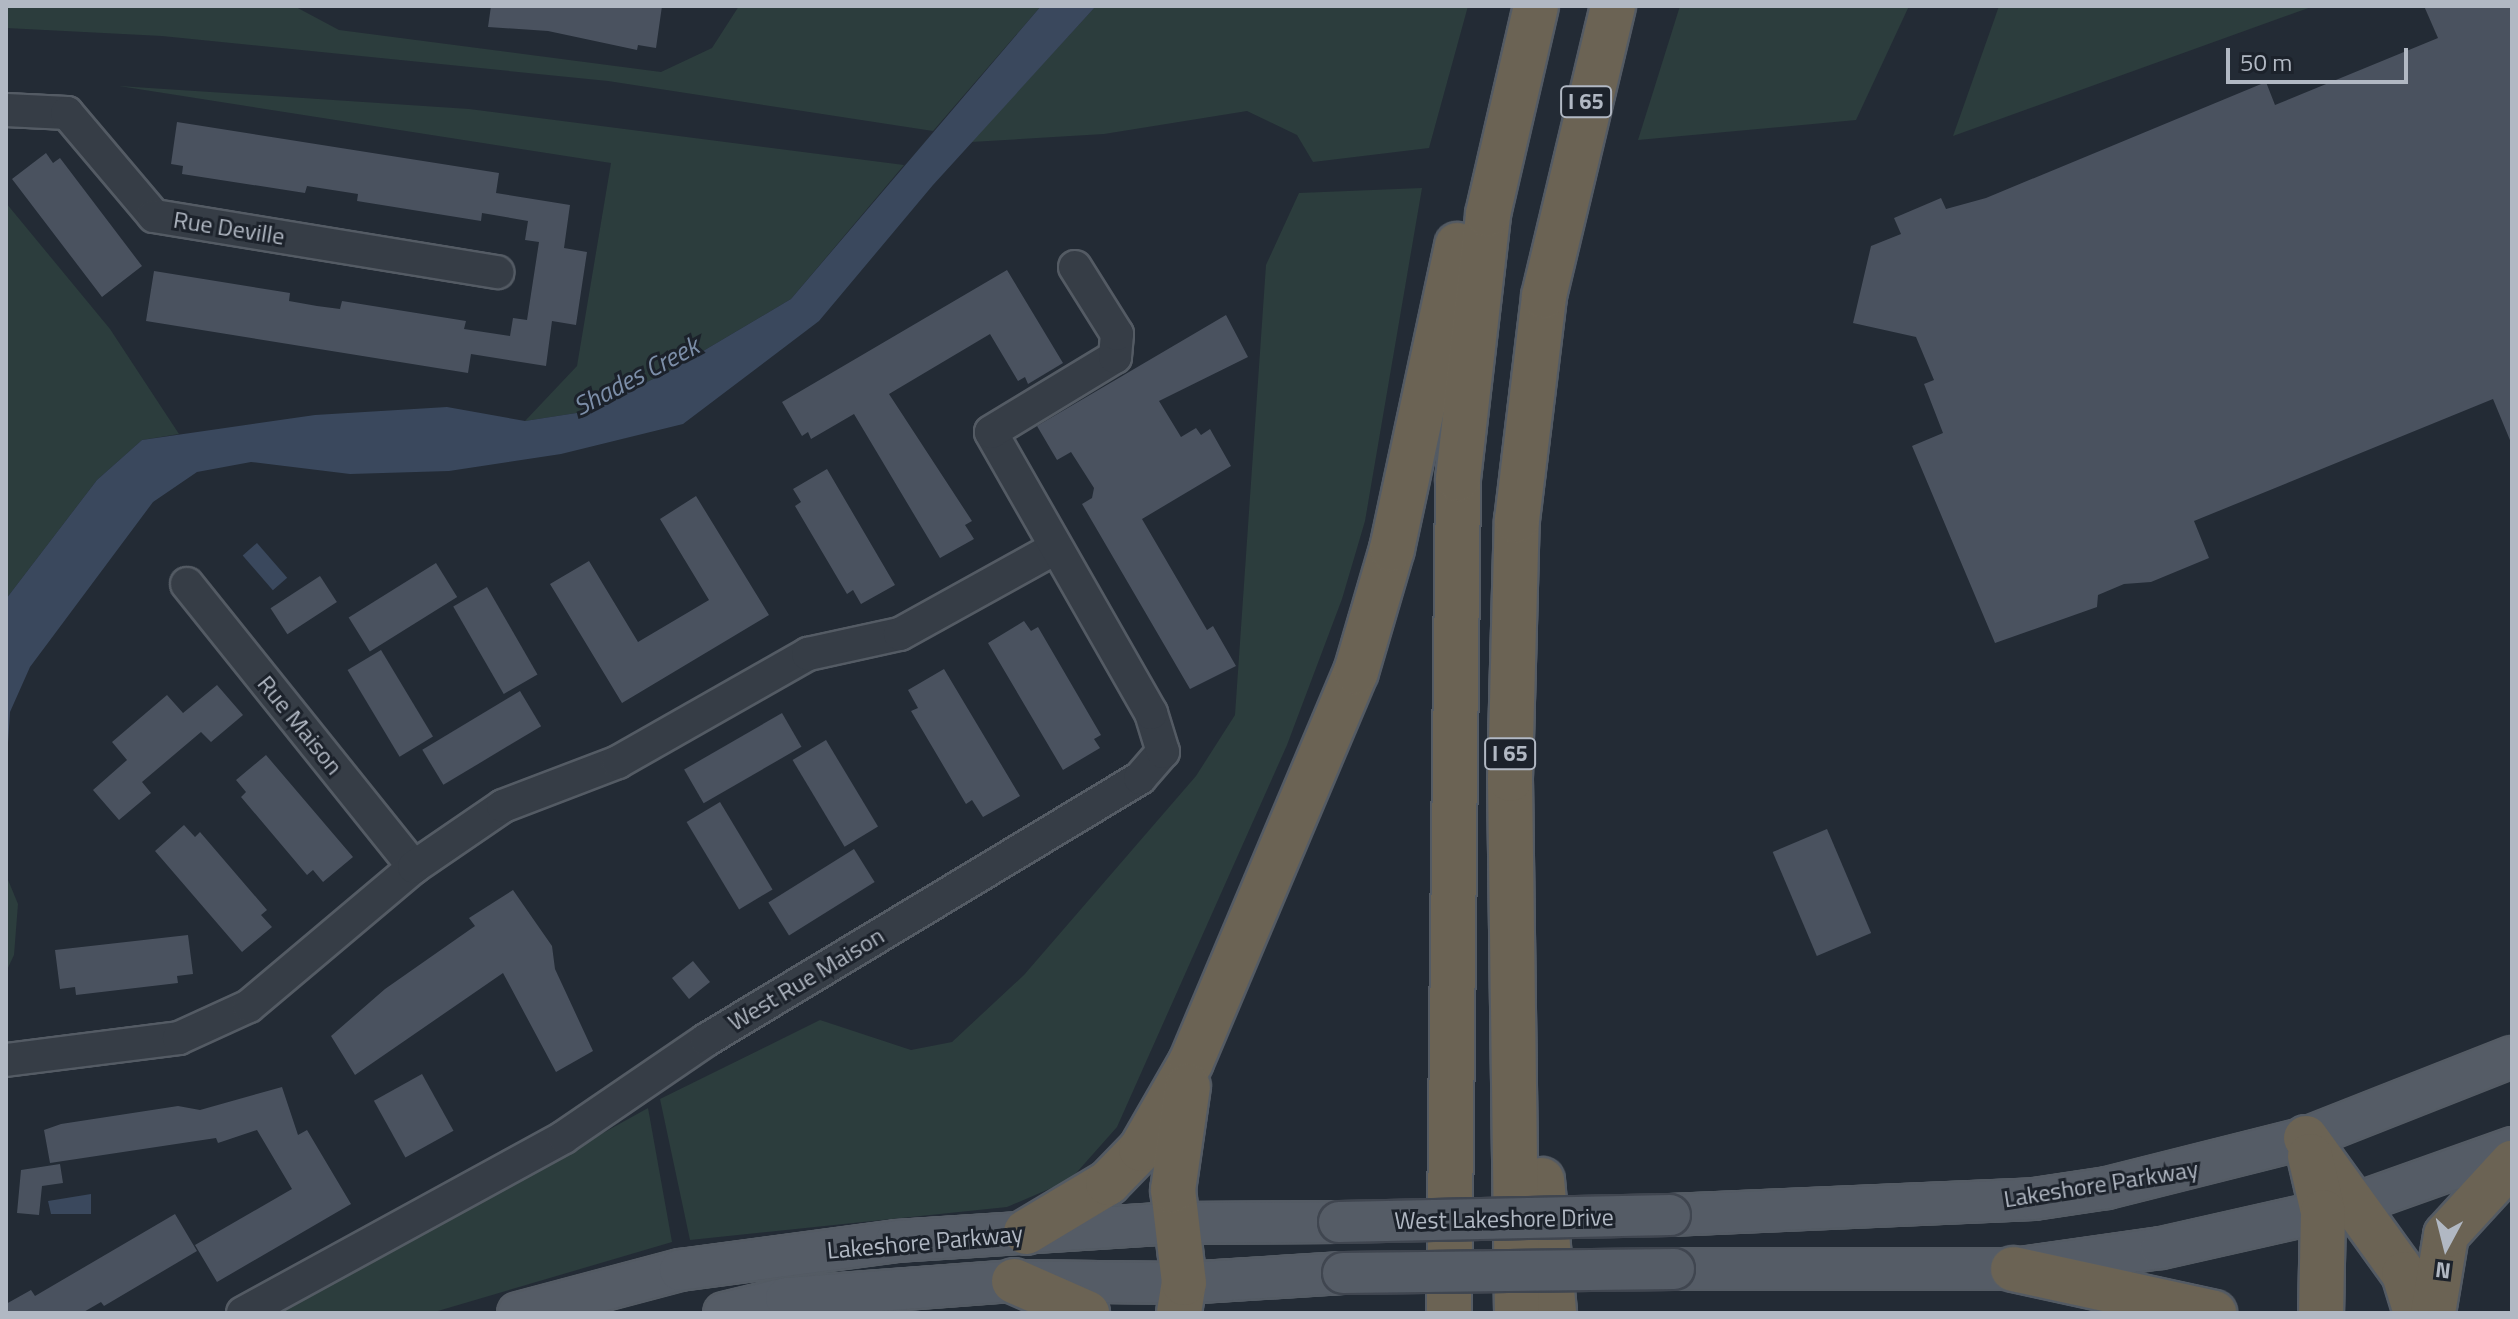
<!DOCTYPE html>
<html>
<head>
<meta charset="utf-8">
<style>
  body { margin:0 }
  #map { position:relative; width:2518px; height:1319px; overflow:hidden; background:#232b35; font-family:"Titillium Web",sans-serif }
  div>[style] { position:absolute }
  .green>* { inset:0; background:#2c3d3d }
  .water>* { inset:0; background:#3a485d; transform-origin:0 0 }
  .building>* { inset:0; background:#4a525f; transform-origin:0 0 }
  .roads { filter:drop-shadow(2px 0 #545b64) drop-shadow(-2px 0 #545b64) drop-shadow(0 2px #545b64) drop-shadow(0 -2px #545b64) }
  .minor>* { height:32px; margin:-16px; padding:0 16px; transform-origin:16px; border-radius:16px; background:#363d46 }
  .major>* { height:40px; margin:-20px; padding:0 20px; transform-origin:20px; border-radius:20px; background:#555c66 }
  .highway>* { height:44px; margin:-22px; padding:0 22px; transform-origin:22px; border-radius:22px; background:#6b6354 }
  .bridges { filter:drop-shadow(2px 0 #404650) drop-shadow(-2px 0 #404650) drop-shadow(0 2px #404650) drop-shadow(0 -2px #404650) }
  .major-bridge>* { height:40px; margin:-20px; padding:0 20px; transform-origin:20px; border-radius:20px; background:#555c66 }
  span { translate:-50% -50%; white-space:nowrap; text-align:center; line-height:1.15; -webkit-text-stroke:6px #1c222b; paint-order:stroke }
  .shield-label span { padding:2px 6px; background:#1c222b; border:2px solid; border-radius:6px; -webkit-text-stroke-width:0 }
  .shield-label { font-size:22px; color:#b1b8c3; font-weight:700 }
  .street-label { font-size:24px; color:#b1b8c3 }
  .water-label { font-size:26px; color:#7c8ea8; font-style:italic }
  .frame { position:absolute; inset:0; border:8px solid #b1b8c3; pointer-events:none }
  .north { position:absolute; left:2406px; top:1207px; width:80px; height:80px; -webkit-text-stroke:6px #1c222b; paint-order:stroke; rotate:187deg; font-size:22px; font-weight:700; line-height:32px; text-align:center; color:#b1b8c3 }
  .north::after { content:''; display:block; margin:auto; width:28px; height:36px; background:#b1b8c3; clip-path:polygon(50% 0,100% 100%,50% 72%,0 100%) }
  .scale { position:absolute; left:2226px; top:48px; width:182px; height:36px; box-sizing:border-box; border:4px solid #b1b8c3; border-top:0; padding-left:10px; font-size:24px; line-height:28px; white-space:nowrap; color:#b1b8c3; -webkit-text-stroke:6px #1c222b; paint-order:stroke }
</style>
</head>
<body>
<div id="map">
  <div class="green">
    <i style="clip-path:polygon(6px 6px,294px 6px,339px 30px,661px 72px,712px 48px,739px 6px,1041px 6px,933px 131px,608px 81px,162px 36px,6px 28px)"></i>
    <i style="clip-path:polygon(1096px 6px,1468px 6px,1429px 148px,1313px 162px,1297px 135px,1247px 111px,1104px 134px,971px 142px)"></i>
    <i style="clip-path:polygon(1680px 6px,1909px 6px,1856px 120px,1638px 140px)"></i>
    <i style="clip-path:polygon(1999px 6px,2314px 6px,1953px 136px)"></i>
    <i style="clip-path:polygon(119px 86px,469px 109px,904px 165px,791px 299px,666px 373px,583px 412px,525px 421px,577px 366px,611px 163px)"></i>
    <i style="clip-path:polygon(1422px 188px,1365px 521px,1342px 599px,1287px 745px,1117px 1127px,1070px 1180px,1007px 1207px,690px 1240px,660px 1099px,820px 1020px,911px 1050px,952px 1042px,1024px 975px,1196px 776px,1235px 715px,1266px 265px,1299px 193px)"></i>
    <i style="clip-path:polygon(6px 203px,110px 329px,179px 434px,142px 440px,97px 480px,6px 599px)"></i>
    <i style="clip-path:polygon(6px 875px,18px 904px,14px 955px,6px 972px)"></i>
    <i style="clip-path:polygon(648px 1108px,672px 1242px,431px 1313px,279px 1313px)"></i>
  </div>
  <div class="water">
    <i style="clip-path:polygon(1041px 6px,1096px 6px,933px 185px,819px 321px,683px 424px,561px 454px,449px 471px,350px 474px,251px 462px,197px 472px,153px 502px,30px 667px,10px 712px,6px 775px,6px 599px,97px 480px,142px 440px,315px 415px,447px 407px,525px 421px,583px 412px,666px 373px,791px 299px)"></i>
    <i style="left:257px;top:543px;width:46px;height:19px;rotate:49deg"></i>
    <i style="clip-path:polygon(91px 1194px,91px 1214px,51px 1214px,48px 1201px)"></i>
  </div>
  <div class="building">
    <i style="clip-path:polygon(491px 6px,662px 6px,656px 48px,638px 45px,637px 50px,548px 31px,488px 27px)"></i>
    <i style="clip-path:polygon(2424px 6px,2512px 6px,2512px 445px,2493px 399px,2194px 521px,2209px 558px,2151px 582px,2124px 584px,2098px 595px,2097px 607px,1995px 643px,1912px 446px,1943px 433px,1924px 384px,1934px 380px,1916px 337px,1853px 323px,1871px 246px,1901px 234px,1894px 218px,1941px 198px,1946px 209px,1986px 198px,2266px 82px,2275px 105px,2438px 38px)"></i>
    <i style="clip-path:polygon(177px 122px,499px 173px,496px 193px,570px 205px,564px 248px,587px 252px,576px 325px,552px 321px,546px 366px,471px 354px,468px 373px,146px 321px,154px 271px,290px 293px,289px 301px,317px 306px,340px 309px,342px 301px,466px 321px,464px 329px,510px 336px,513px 318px,527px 320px,539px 242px,525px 240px,528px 221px,482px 213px,481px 221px,357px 201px,358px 194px,307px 186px,305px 193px,182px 174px,183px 166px,171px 164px)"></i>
    <i style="clip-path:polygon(46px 153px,53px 163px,60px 158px,142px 266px,102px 297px,12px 179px)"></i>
    <i style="clip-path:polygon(1007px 270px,1063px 363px,1028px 384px,1025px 377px,1018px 381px,990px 334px,889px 394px,972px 521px,965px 525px,974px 539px,940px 558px,854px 414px,811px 439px,808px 432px,802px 436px,782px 402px)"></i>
    <i style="clip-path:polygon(1226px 315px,1248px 357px,1159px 401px,1181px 437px,1196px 428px,1201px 435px,1210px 429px,1231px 466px,1142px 519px,1207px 630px,1213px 626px,1236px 666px,1190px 689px,1082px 504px,1092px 498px,1094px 488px,1071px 452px,1057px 460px,1037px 426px)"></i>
    <i style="clip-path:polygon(827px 469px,895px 585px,861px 604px,853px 590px,847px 594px,795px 506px,801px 502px,793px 489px)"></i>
    <i style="clip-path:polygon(696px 496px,769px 615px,622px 703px,550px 584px,589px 561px,638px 642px,709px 600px,660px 519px)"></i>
    <i style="left:436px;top:563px;width:40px;height:103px;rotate:58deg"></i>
    <i style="left:320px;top:576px;width:31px;height:59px;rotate:57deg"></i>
    <i style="left:487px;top:587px;width:101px;height:39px;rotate:60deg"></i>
    <i style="clip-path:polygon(1024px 621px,1031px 631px,1038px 627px,1101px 735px,1094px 739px,1100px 748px,1063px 770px,988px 643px)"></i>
    <i style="left:381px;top:650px;width:101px;height:39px;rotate:59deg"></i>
    <i style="clip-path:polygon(944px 669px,1020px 796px,983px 817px,972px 800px,966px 804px,911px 711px,918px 708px,908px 690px)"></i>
    <i style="clip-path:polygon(217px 685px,243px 715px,211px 742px,201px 732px,142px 782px,151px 793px,119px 820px,93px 790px,127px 760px,112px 742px,167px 695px,183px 713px)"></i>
    <i style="left:520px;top:691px;width:41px;height:114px;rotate:59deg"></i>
    <i style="left:782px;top:713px;width:39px;height:113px;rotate:60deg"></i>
    <i style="left:826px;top:740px;width:101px;height:39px;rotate:59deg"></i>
    <i style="clip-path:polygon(266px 755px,353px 857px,323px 882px,313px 870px,307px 875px,241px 797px,246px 792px,236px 780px)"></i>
    <i style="left:720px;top:802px;width:102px;height:39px;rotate:59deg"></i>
    <i style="clip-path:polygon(184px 825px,195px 837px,200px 832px,267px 910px,261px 915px,272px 927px,242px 952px,155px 851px)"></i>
    <i style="left:1827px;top:829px;width:113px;height:59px;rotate:67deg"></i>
    <i style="left:854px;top:849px;width:39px;height:101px;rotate:58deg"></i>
    <i style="clip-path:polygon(513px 890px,552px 946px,555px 969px,593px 1051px,556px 1072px,503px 973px,355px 1075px,331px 1036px,385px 989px,475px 926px,469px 918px)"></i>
    <i style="clip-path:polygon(188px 935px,193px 974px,177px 976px,178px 983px,76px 995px,75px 987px,60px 989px,55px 950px)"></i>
    <i style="left:693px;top:961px;width:27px;height:27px;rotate:51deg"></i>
    <i style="left:422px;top:1074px;width:65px;height:55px;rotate:61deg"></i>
    <i style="clip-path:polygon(282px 1087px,298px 1135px,307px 1130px,351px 1204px,217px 1282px,195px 1245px,292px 1189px,257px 1130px,218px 1143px,216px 1138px,50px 1163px,44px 1130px,61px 1124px,178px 1106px,200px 1110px)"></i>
    <i style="clip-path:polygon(60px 1164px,63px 1183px,42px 1186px,39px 1215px,17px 1213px,21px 1170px)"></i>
    <i style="clip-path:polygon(175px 1214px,197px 1251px,104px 1306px,101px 1302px,82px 1313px,6px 1313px,6px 1304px,31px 1290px,35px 1296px)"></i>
  </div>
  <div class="roads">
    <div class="minor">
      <i style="left:6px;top:110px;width:61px;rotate:2.8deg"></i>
      <i style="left:67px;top:113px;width:135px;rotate:49.8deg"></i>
      <i style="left:154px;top:216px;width:348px;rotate:9.3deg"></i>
      <i style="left:187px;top:584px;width:363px;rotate:51.3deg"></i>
      <i style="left:6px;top:1060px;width:174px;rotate:-7.2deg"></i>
      <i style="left:179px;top:1038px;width:77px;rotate:-24.6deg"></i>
      <i style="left:249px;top:1006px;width:216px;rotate:-40.1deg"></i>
      <i style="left:414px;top:867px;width:108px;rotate:-34.4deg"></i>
      <i style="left:503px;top:806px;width:123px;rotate:-20.9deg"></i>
      <i style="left:618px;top:762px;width:219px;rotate:-29.6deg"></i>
      <i style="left:808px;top:654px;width:94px;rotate:-12.3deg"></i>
      <i style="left:900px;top:634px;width:177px;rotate:-29deg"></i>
      <i style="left:243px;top:1313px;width:366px;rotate:-28.7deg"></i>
      <i style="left:564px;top:1137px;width:172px;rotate:-34.3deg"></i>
      <i style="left:706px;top:1040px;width:507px;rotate:-31.12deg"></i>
      <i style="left:1140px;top:778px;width:35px;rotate:-49deg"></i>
      <i style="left:1163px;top:752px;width:41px;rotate:-107.1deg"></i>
      <i style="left:1151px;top:713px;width:323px;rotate:-119.7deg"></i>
      <i style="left:991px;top:432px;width:145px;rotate:-31.2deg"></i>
      <i style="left:1115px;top:357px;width:23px;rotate:-85deg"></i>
      <i style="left:1117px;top:334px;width:79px;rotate:-122.1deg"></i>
    </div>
    <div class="major">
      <i style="left:1670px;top:1215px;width:364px;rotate:-2.5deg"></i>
      <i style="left:2034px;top:1199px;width:74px;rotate:-8.6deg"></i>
      <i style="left:2107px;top:1188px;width:205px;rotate:-14.1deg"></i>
      <i style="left:2306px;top:1138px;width:221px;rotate:-21.5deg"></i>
      <i style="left:1674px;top:1269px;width:339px"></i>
      <i style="left:2013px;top:1269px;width:149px;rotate:-8.1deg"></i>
      <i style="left:2161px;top:1248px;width:196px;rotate:-12.7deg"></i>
      <i style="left:2352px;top:1205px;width:170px;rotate:-19.6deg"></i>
      <i style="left:518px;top:1313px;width:168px;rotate:-14.9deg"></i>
      <i style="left:680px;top:1270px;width:218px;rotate:-7.6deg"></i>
      <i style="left:896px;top:1241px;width:283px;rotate:-3.7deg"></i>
      <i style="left:1178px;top:1223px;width:161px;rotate:-0.4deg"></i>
      <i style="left:724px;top:1313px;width:64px;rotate:-13.6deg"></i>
      <i style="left:786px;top:1298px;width:229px;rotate:-4.3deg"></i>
      <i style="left:1014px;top:1281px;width:170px;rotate:0.7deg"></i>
      <i style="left:1184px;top:1283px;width:159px;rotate:-3.6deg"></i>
    </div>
    <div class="highway">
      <i style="left:2306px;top:1138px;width:168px;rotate:54.2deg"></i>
      <i style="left:2404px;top:1274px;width:41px;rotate:72.9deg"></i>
      <i style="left:2310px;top:1156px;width:57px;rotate:76.9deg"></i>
      <i style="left:2323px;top:1212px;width:101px;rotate:91.1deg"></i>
      <i style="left:1542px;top:1180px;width:134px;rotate:84.8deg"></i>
      <i style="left:1026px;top:1232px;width:96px;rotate:-30.9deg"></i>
      <i style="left:1108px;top:1183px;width:47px;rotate:-45.9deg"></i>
      <i style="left:1141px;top:1149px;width:100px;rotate:-60.1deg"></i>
      <i style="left:1191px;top:1062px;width:423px;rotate:-67.1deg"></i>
      <i style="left:1356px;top:672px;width:128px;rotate:-73.7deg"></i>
      <i style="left:1392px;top:549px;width:311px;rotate:-77.9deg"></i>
      <i style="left:2013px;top:1269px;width:206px;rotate:12.3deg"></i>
      <i style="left:1014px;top:1281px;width:80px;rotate:23.7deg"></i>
      <i style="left:1179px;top:1313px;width:30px;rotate:-81deg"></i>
      <i style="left:1184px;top:1283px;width:94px;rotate:-96.7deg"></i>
      <i style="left:1173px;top:1190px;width:105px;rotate:-81.8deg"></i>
      <i style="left:1449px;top:1313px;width:834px;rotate:-89.38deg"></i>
      <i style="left:1458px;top:479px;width:267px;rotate:-83.5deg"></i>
      <i style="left:1488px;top:214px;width:213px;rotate:-77deg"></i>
      <i style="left:1517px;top:1313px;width:534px;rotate:-90.75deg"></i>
      <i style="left:1510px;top:779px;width:259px;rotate:-88.5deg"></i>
      <i style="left:1517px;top:520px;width:226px;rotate:-83.1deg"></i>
      <i style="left:1544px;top:296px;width:298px;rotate:-76.6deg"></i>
      <i style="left:2433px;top:1313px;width:79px;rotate:-80.5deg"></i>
      <i style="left:2446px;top:1235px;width:98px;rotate:-47.5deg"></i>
    </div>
  </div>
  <div class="bridges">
    <div class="major-bridge">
      <i style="left:1339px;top:1222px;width:331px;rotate:-1.2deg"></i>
      <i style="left:1343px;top:1273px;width:331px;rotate:-0.7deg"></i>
    </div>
  </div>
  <div class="shield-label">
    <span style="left:1586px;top:102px">I 65</span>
    <span style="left:1510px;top:754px">I 65</span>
  </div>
  <div class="street-label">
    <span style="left:229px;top:228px;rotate:9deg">Rue Deville</span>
    <span style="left:300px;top:725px;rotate:51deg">Rue Maison</span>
    <span style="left:806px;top:979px;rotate:-31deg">West Rue Maison</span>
    <span style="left:2101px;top:1184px;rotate:-9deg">Lakeshore Parkway</span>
    <span style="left:1504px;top:1219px;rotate:-1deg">West Lakeshore Drive</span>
    <span style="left:925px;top:1242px;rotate:-5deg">Lakeshore Parkway</span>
  </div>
  <div class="water-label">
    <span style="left:636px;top:376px;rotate:-28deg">Shades Creek</span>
  </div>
  <div class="frame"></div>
  <div class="north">N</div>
  <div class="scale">50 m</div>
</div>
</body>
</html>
